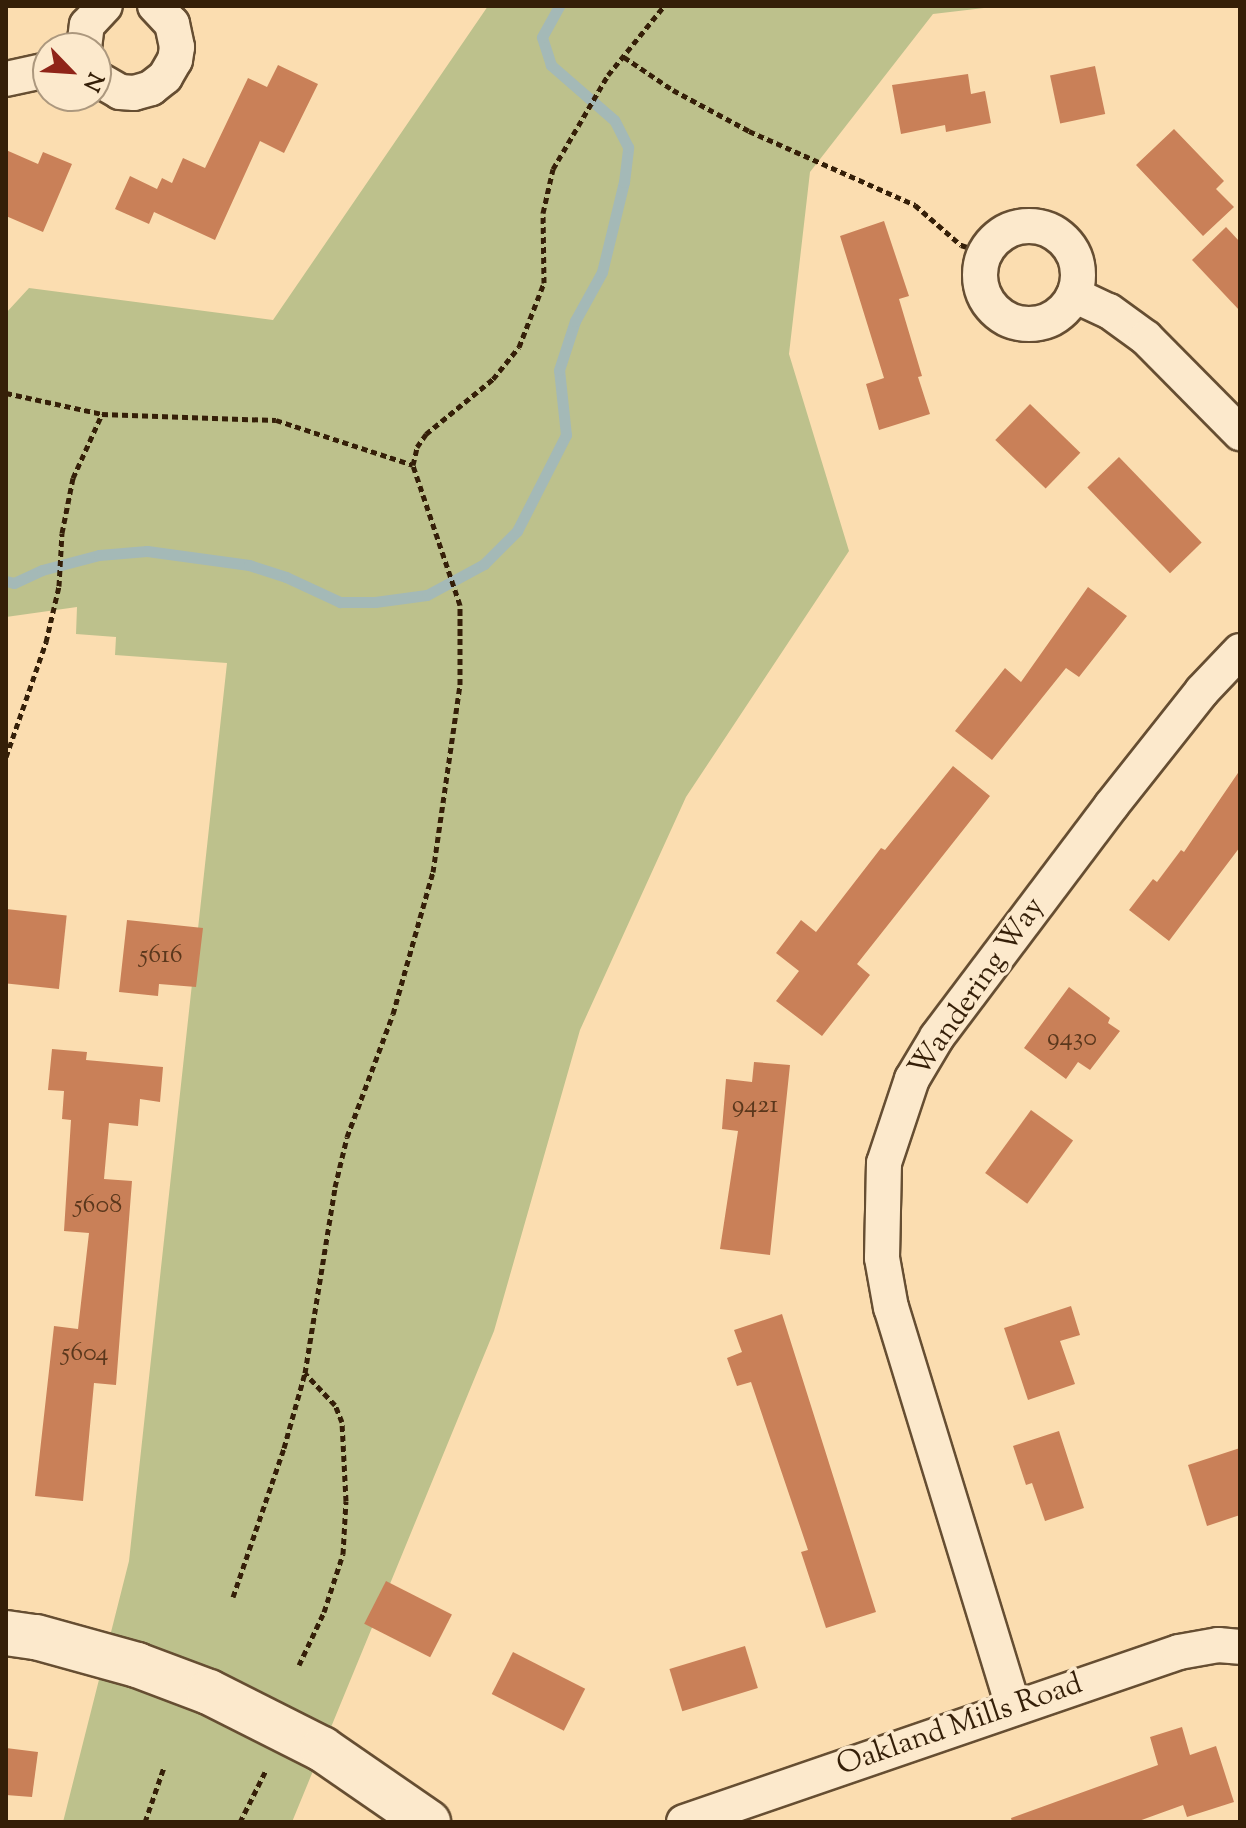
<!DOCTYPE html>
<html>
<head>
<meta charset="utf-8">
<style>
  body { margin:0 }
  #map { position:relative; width:1246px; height:1828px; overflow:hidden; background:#fbddb0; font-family:"Sorts Mill Goudy",serif }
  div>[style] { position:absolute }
  .green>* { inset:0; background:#bdc18c }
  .stream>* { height:11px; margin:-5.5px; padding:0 5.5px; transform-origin:5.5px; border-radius:5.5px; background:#a4b9b7 }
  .building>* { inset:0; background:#c98058; transform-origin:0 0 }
  .path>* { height:5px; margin-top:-2.5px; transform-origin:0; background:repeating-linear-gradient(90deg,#351f08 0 6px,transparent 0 10px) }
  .roads { filter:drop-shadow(2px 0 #664e32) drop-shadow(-2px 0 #664e32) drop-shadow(0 2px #664e32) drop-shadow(0 -2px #664e32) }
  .street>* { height:34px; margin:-17px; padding:0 17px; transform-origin:17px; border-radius:17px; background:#fce9cc }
  .street>.ring { margin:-17px; padding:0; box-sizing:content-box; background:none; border:34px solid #fce9cc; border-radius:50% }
  .secondary>* { height:44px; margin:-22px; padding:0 22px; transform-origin:22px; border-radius:22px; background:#fce9cc }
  span { translate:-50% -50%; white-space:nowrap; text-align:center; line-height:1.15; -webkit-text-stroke:7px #fce9cc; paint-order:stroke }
  .number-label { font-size:26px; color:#5a371c }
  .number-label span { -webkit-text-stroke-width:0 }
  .street-label { font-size:30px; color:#351f08 }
  .frame { position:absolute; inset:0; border:8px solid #351f08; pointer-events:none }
  .north { position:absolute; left:32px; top:32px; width:80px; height:80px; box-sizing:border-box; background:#fce9cc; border:2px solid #ac987e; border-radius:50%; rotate:115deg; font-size:22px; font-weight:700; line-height:32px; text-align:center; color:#351f08 }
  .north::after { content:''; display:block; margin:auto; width:28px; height:36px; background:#8f2418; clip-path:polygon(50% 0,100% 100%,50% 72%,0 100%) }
</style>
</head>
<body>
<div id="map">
  <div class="green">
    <i style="clip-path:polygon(488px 6px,1001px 6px,933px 14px,810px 172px,789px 354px,849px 551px,686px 797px,580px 1030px,494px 1331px,292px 1822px,63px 1822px,129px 1561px,227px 663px,115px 655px,116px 637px,76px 634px,77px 607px,6px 617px,6px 313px,29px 288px,273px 320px)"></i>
  </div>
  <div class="stream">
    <i style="left:6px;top:581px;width:8px;rotate:14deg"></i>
    <i style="left:14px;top:583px;width:31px;rotate:-25deg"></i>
    <i style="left:42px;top:570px;width:59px;rotate:-14.7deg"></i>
    <i style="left:99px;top:555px;width:48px;rotate:-4.8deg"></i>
    <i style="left:147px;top:551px;width:103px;rotate:7.8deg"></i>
    <i style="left:249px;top:565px;width:39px;rotate:18deg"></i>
    <i style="left:286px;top:577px;width:60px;rotate:24.8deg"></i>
    <i style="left:340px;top:602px;width:35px"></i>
    <i style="left:375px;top:602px;width:52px;rotate:-7.7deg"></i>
    <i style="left:427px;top:595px;width:65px;rotate:-28.5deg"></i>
    <i style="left:484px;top:564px;width:47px;rotate:-45deg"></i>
    <i style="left:517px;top:531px;width:108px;rotate:-63deg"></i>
    <i style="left:566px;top:435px;width:65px;rotate:-96.1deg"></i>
    <i style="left:559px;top:370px;width:52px;rotate:-71.9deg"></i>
    <i style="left:575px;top:321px;width:56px;rotate:-61.1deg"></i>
    <i style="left:602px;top:272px;width:93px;rotate:-76.3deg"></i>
    <i style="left:624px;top:182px;width:35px;rotate:-83deg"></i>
    <i style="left:628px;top:147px;width:30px;rotate:-117deg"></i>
    <i style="left:614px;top:120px;width:84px;rotate:-138.9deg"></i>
    <i style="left:551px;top:65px;width:29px;rotate:-108deg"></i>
    <i style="left:542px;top:37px;width:35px;rotate:-61deg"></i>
  </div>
  <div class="building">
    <i style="clip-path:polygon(278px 65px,318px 84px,284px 153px,260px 141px,215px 240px,154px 212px,149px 224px,115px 209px,130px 176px,157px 189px,162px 178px,172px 183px,183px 158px,205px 168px,248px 78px,267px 87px)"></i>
    <i style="left:1095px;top:66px;width:49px;height:46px;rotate:78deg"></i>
    <i style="clip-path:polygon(968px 74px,971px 94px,985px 91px,991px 123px,946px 132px,945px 125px,901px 134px,892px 85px)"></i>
    <i style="clip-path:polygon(1174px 129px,1224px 181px,1216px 189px,1234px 207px,1203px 236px,1136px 165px)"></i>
    <i style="clip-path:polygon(6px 150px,38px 164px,43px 152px,72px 164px,43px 232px,6px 216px)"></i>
    <i style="clip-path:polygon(884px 221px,909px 296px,899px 299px,922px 376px,918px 377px,930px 414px,879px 430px,866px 384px,884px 378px,840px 236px)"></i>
    <i style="clip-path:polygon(1226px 227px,1240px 242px,1240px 311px,1192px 260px)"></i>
    <i style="left:1030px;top:404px;width:70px;height:50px;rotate:44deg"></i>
    <i style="left:1119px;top:457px;width:119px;height:44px;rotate:46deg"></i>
    <i style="clip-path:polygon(1088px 587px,1127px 616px,1079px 677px,1066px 668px,992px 760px,955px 731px,1005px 668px,1021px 682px)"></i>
    <i style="clip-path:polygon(953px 766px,990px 796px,857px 964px,870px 975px,822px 1036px,776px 1001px,799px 971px,776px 953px,801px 920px,816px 932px,881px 848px,885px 850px)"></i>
    <i style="clip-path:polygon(1240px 770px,1240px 847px,1169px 941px,1129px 910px,1153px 879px,1157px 882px,1181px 850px,1184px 852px)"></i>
    <i style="left:6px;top:909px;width:61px;height:74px;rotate:6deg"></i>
    <i style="clip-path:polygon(127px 920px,203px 928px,196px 987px,159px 984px,158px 996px,119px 992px)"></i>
    <i style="clip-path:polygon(1069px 987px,1110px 1018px,1108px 1023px,1120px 1031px,1090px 1070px,1078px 1062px,1066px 1079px,1024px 1048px)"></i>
    <i style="clip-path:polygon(52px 1049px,87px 1052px,86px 1060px,163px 1067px,160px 1102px,140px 1099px,138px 1126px,109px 1123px,104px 1179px,132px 1181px,116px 1385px,94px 1383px,83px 1501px,35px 1496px,54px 1326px,78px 1329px,89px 1233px,64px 1231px,71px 1120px,62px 1119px,64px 1091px,48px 1090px)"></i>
    <i style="clip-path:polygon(754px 1062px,790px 1065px,770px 1255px,720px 1249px,738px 1131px,722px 1129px,726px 1079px,752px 1082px)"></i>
    <i style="left:1031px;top:1110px;width:52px;height:78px;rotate:36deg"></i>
    <i style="clip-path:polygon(1071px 1306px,1080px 1335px,1060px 1341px,1075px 1384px,1028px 1400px,1004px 1328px)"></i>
    <i style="clip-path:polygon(782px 1314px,876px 1612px,826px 1628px,801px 1552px,808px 1550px,751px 1382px,737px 1386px,727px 1358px,742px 1352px,734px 1330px)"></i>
    <i style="clip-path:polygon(1059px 1431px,1084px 1508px,1045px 1521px,1032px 1483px,1026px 1485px,1013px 1446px)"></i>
    <i style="clip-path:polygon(1240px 1448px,1240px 1515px,1207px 1526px,1188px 1465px)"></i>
    <i style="left:386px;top:1581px;width:74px;height:48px;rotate:27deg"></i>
    <i style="left:745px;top:1646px;width:44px;height:79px;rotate:73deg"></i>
    <i style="left:513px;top:1652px;width:81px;height:47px;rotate:27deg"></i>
    <i style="clip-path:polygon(1182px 1727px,1190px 1755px,1216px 1746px,1234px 1802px,1187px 1817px,1183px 1805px,1136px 1822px,1012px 1822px,1011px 1818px,1158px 1765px,1150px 1737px)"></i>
    <i style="clip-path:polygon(6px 1748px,38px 1752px,32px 1797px,6px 1795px)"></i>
  </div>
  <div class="path">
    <i style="left:624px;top:57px;width:59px;rotate:34deg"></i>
    <i style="left:673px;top:90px;width:86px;rotate:28.3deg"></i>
    <i style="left:749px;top:131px;width:182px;rotate:24deg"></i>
    <i style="left:915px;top:205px;width:61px;rotate:41deg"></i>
    <i style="left:961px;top:245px;width:25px;rotate:18deg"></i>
    <i style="left:6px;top:393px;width:98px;rotate:12.3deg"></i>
    <i style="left:102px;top:414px;width:174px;rotate:2deg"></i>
    <i style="left:276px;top:420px;width:144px;rotate:18.2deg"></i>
    <i style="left:6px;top:757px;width:122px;rotate:-70.8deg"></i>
    <i style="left:46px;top:642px;width:57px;rotate:-76.9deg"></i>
    <i style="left:59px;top:586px;width:53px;rotate:-86.8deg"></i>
    <i style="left:62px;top:533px;width:56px;rotate:-78.7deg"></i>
    <i style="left:73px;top:478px;width:70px;rotate:-65.6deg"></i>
    <i style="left:233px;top:1597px;width:157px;rotate:-71.1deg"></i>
    <i style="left:284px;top:1448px;width:78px;rotate:-74.4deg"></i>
    <i style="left:305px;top:1373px;width:188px;rotate:-80.8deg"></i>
    <i style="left:335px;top:1187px;width:51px;rotate:-76.5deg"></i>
    <i style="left:347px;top:1137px;width:131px;rotate:-69.5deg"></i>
    <i style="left:393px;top:1014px;width:148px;rotate:-74.3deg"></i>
    <i style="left:433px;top:872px;width:189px;rotate:-81.8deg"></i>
    <i style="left:460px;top:685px;width:80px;rotate:-90deg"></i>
    <i style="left:460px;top:605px;width:148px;rotate:-108.6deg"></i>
    <i style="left:413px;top:465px;width:18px;rotate:-77deg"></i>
    <i style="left:417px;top:447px;width:16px;rotate:-55deg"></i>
    <i style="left:426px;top:434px;width:87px;rotate:-39.4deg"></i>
    <i style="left:493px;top:379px;width:41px;rotate:-50.9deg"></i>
    <i style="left:519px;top:347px;width:69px;rotate:-68.7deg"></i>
    <i style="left:544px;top:283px;width:70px;rotate:-90.8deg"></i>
    <i style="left:543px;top:213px;width:45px;rotate:-77.2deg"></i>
    <i style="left:553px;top:169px;width:109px;rotate:-59.7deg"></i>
    <i style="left:608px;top:75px;width:89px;rotate:-50.9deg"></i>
    <i style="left:299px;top:1665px;width:59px;rotate:-64.7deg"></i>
    <i style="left:324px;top:1612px;width:61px;rotate:-71.9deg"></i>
    <i style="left:343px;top:1554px;width:53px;rotate:-86.8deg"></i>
    <i style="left:346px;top:1501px;width:79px;rotate:-92.9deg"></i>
    <i style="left:342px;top:1422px;width:18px;rotate:-112deg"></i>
    <i style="left:335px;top:1405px;width:44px;rotate:-133.2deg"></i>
    <i style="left:145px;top:1822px;width:58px;rotate:-70.9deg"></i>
    <i style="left:240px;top:1822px;width:58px;rotate:-63.4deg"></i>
  </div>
  <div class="roads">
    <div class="street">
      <i style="left:84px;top:48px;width:23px;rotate:-83deg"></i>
      <i style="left:87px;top:25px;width:26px;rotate:-47deg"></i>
      <i style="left:96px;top:78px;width:28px;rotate:30deg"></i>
      <i style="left:120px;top:92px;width:14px;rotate:4deg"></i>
      <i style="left:134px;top:93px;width:18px;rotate:-16deg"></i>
      <i style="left:151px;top:88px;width:18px;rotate:-38deg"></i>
      <i style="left:165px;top:77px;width:20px;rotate:-60deg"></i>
      <i style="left:175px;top:60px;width:13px;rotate:-81deg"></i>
      <i style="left:177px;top:47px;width:24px;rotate:-102deg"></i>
      <i style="left:172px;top:24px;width:25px;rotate:-133deg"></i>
      <i style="left:6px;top:79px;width:43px;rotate:-12.1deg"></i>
      <i class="ring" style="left:980px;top:226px;width:64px;height:64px"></i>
      <i style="left:1074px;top:295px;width:38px;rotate:25deg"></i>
      <i style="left:1109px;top:311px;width:46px;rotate:36.1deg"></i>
      <i style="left:1146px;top:338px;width:134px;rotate:45.3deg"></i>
      <i style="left:1013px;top:1706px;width:416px;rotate:-107deg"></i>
      <i style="left:891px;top:1308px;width:51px;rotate:-100.2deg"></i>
      <i style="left:882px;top:1258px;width:95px;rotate:-88.8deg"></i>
      <i style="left:884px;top:1163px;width:89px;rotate:-71.6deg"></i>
      <i style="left:912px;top:1079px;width:49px;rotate:-59.2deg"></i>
      <i style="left:937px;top:1037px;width:289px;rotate:-53deg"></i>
      <i style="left:1111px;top:806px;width:147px;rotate:-51.6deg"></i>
      <i style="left:1202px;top:691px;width:55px;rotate:-46.5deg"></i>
      <i style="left:684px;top:1822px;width:523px;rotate:-18.95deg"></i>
      <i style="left:1179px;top:1652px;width:40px;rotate:-10deg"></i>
      <i style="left:1218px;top:1645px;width:22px;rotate:5deg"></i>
    </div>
    <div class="secondary">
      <i style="left:6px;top:1633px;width:30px;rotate:8deg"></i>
      <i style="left:36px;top:1637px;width:105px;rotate:15.5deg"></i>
      <i style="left:137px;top:1665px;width:77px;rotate:20.6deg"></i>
      <i style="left:209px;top:1692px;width:127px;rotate:26.8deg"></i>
      <i style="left:322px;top:1749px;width:129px;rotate:34.6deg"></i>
    </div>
  </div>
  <div class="number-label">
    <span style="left:161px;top:956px">5616</span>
    <span style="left:1072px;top:1039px">9430</span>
    <span style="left:755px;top:1106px">9421</span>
    <span style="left:98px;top:1206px">5608</span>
    <span style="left:85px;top:1354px">5604</span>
  </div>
  <div class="street-label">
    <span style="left:978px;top:988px;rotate:-55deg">Wandering Way</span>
    <span style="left:960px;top:1726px;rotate:-19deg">Oakland Mills Road</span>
  </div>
  <div class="frame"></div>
  <div class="north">N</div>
</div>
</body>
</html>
